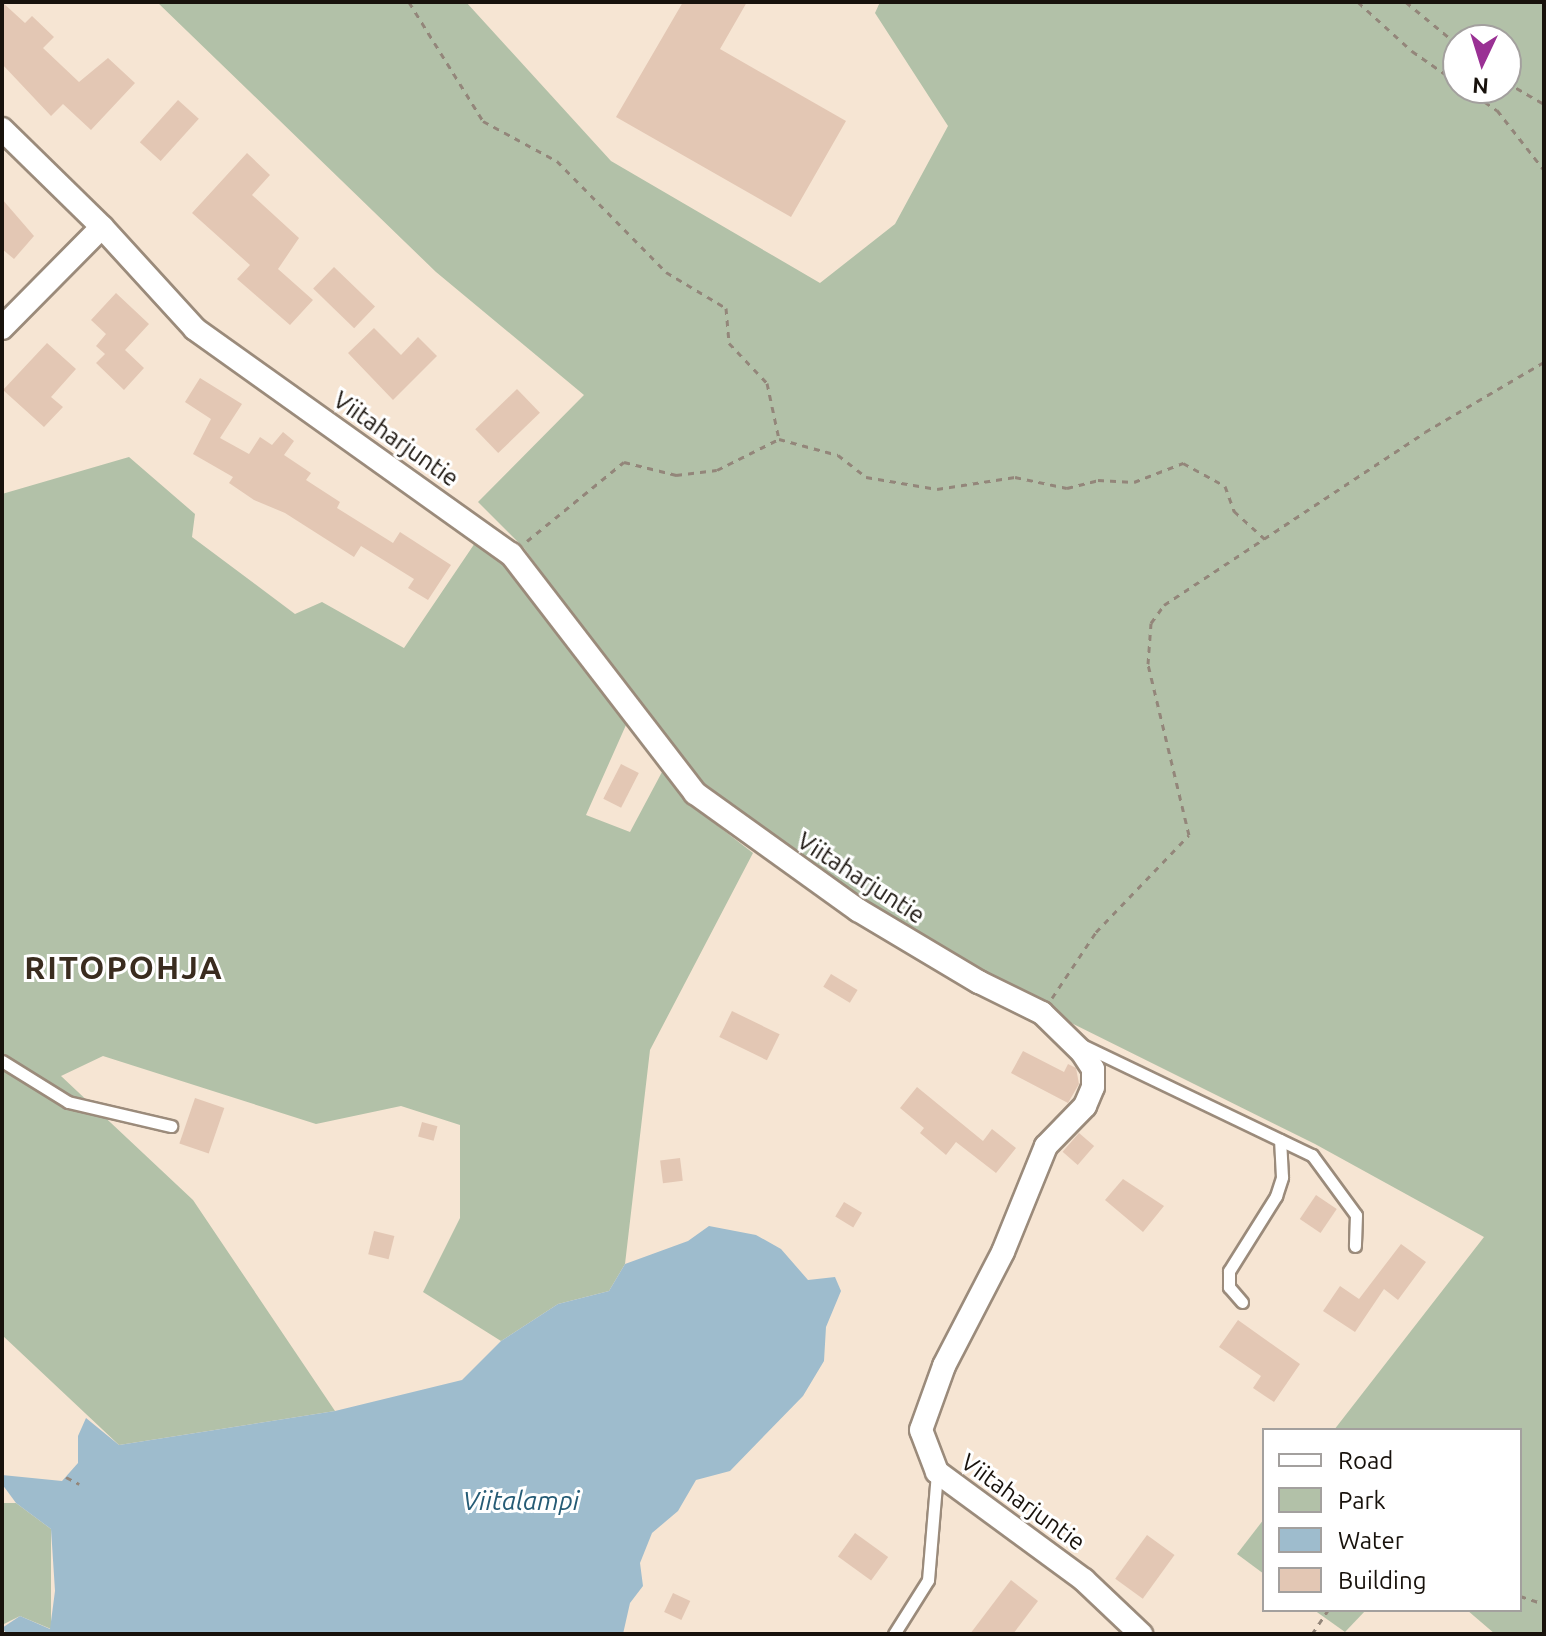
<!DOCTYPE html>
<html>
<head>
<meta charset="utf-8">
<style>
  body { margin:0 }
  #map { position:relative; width:1546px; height:1636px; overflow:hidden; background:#f6e5d3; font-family:Ubuntu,sans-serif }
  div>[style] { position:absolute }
  .green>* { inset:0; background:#b2c1a8 }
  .water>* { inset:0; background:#9ebccd }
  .building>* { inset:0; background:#e3c7b4; transform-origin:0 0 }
  .path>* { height:3px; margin-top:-1.5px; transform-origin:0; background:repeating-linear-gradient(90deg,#93867a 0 6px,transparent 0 12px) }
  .roads { filter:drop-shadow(2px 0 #9b8b7b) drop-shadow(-2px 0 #9b8b7b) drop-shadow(0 2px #9b8b7b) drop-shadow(0 -2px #9b8b7b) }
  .lane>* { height:11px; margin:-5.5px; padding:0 5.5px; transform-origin:5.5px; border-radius:5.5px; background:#fff }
  .street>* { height:22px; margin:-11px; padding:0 11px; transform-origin:11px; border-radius:11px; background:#fff }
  span { translate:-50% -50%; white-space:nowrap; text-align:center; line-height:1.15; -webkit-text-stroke:6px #fff; paint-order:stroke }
  .street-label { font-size:24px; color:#18120c }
  .water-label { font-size:26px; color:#255b75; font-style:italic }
  .district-label { font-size:32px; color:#3a2c1f; font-weight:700; letter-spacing:2px }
  .frame { position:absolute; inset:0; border:4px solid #18120c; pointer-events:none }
  .legend { position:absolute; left:1262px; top:1428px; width:260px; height:184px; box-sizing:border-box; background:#fff; border:2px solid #a3a09e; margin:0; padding:10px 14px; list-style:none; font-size:24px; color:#18120c }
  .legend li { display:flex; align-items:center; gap:16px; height:40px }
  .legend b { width:40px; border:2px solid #a3a09e }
  .north { position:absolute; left:1442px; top:24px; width:80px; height:80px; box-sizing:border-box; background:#fff; border:2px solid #a3a09e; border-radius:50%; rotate:184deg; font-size:22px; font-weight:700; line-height:32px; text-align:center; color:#18120c }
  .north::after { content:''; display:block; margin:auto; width:28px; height:36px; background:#9a3194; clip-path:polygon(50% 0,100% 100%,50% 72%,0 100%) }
</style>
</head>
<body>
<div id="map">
  <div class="green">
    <i style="clip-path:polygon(evenodd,157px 2px,466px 2px,611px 161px,820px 283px,895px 224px,948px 126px,875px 13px,880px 2px,1544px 2px,1544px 1634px,1495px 1634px,1467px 1610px,1520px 1610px,1520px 1430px,1334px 1430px,1484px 1237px,1315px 1144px,1021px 998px,867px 906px,704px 783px,650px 721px,524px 548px,478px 502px,584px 395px,436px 272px,157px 2px,1458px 40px,1506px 40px,1506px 88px,1458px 88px,1458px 40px)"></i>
    <i style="clip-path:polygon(129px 457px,195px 514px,192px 537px,295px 614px,322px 602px,404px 648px,477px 540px,503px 560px,626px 725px,586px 815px,630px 832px,662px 772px,696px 809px,753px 853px,650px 1050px,625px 1264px,609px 1291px,558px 1304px,501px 1341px,423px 1292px,460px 1218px,460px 1125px,401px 1106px,316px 1124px,103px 1056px,61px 1076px,193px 1200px,335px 1411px,119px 1445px,2px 1335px,2px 494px)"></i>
    <i style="clip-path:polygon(2px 1503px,16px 1503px,51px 1529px,51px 1629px,20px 1616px,2px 1625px)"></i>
    <i style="clip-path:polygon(1264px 1519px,1264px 1574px,1237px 1554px)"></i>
    <i style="clip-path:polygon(1314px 1610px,1366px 1610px,1345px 1632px)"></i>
  </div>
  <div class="water">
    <i style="clip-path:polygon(709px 1226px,756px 1235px,781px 1249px,808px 1280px,835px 1277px,841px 1291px,826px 1327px,824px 1361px,803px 1396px,730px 1471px,696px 1480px,678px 1511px,652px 1533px,640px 1563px,643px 1586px,630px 1603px,623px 1634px,7px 1634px,2px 1628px,20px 1616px,50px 1629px,55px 1591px,51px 1529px,16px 1503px,2px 1484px,2px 1475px,62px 1481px,78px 1463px,78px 1436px,86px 1418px,119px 1445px,335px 1411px,462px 1380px,501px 1341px,558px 1304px,609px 1291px,625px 1264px,688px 1241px)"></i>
  </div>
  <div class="building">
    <i style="clip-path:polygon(2px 2px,25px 23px,32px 16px,54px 37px,43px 48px,79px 82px,108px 58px,135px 83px,91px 130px,63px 104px,51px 116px,2px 64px)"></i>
    <i style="clip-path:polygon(683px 2px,747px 2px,720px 49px,846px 121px,791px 217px,616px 117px)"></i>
    <i style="left:178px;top:100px;width:28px;height:57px;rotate:42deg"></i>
    <i style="clip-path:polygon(247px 153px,270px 175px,252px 195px,299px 238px,278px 269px,313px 300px,290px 325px,237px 279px,250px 265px,192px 213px)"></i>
    <i style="clip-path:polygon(2px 199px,34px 236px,14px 259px,2px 249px)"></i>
    <i style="left:334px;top:267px;width:57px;height:30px;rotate:44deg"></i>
    <i style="clip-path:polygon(116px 293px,149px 324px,125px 350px,144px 368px,124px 390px,96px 363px,105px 354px,96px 346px,106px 334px,91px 320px)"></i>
    <i style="clip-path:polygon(374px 328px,401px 355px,418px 337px,437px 356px,393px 400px,348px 353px)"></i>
    <i style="clip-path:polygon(47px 343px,76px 369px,51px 397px,63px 407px,44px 427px,3px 390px)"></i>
    <i style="clip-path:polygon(200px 378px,242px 404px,220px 438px,249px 454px,260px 437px,272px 445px,283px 432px,294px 441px,284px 455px,311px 473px,306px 480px,340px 502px,337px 508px,393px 543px,400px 532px,451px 565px,428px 600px,408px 588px,414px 579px,361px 546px,354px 557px,285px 513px,254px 500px,229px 483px,233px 477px,193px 454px,211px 419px,185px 402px)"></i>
    <i style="left:517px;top:389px;width:33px;height:58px;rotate:46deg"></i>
    <i style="left:621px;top:764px;width:20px;height:39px;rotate:27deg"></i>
    <i style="left:831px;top:974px;width:31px;height:15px;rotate:31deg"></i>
    <i style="left:732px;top:1011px;width:53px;height:29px;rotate:26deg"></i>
    <i style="clip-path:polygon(1023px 1051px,1064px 1072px,1068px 1064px,1076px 1068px,1079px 1084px,1068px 1103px,1011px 1073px)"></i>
    <i style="clip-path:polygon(917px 1087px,983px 1141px,992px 1129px,1016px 1148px,996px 1173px,956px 1142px,946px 1155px,920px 1133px,924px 1128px,900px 1108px)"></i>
    <i style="left:195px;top:1098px;width:31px;height:48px;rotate:19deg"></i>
    <i style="left:422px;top:1122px;width:16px;height:15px;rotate:15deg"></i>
    <i style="left:1079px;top:1133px;width:20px;height:25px;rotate:41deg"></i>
    <i style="left:680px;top:1158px;width:23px;height:20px;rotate:83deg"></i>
    <i style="clip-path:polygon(1123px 1179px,1164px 1206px,1143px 1232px,1105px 1200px)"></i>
    <i style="left:1316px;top:1195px;width:25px;height:29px;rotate:34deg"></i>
    <i style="left:844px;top:1202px;width:21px;height:17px;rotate:31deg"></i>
    <i style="left:374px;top:1231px;width:21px;height:24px;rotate:14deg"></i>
    <i style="clip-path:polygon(1401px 1244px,1426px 1262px,1398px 1300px,1384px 1289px,1355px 1332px,1323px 1311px,1340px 1286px,1359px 1299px)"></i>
    <i style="clip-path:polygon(1238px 1320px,1300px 1364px,1274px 1402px,1253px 1388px,1261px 1376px,1219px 1347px)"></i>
    <i style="left:855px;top:1533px;width:41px;height:29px;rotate:36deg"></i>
    <i style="left:1147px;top:1535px;width:34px;height:54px;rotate:36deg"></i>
    <i style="clip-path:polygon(1011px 1580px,1038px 1601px,1013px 1634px,970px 1634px)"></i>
    <i style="left:673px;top:1593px;width:19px;height:21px;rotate:25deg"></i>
  </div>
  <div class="path">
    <i style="left:409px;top:2px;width:140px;rotate:58.1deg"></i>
    <i style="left:483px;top:121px;width:84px;rotate:28.4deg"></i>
    <i style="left:557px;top:161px;width:156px;rotate:45.5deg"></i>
    <i style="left:666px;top:272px;width:70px;rotate:31deg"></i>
    <i style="left:726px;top:308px;width:35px;rotate:85deg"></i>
    <i style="left:729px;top:343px;width:55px;rotate:46.5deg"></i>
    <i style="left:767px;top:383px;width:57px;rotate:77.9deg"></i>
    <i style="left:1358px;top:2px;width:73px;rotate:42.2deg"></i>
    <i style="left:1412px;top:51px;width:56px;rotate:34.8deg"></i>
    <i style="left:1406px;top:2px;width:67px;rotate:39.6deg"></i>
    <i style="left:1506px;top:82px;width:44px;rotate:30.1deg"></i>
    <i style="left:1465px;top:88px;width:39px;rotate:35deg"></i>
    <i style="left:1497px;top:110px;width:76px;rotate:51.9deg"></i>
    <i style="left:527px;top:541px;width:125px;rotate:-39.2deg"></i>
    <i style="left:624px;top:462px;width:54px;rotate:14deg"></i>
    <i style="left:676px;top:475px;width:41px;rotate:-7deg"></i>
    <i style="left:717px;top:470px;width:69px;rotate:-26.6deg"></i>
    <i style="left:779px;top:439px;width:61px;rotate:15.2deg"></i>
    <i style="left:838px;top:455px;width:36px;rotate:38deg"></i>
    <i style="left:866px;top:477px;width:72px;rotate:9.6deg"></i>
    <i style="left:937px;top:489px;width:79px;rotate:-8.7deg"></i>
    <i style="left:1015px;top:477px;width:53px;rotate:11.9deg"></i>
    <i style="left:1067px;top:488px;width:32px;rotate:-14deg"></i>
    <i style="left:1098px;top:480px;width:36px;rotate:3deg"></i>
    <i style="left:1134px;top:482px;width:53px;rotate:-21.2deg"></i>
    <i style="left:1183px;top:463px;width:48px;rotate:28.7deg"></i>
    <i style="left:1225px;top:486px;width:27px;rotate:70deg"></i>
    <i style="left:1234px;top:511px;width:43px;rotate:42.2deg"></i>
    <i style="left:1052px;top:998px;width:79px;rotate:-56.3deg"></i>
    <i style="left:1096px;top:932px;width:134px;rotate:-46.2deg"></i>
    <i style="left:1189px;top:835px;width:176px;rotate:-103.5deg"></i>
    <i style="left:1148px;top:664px;width:41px;rotate:-85.8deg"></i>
    <i style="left:1151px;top:623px;width:22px;rotate:-54deg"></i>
    <i style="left:1164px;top:605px;width:313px;rotate:-33.5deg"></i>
    <i style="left:1425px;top:432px;width:138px;rotate:-30.5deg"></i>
    <i style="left:66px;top:1477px;width:15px;rotate:28deg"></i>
    <i style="left:1520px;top:1596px;width:25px;rotate:18deg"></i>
    <i style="left:1312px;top:1634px;width:29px;rotate:-56deg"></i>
  </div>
  <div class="roads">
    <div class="lane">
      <i style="left:1080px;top:1044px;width:257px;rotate:25.6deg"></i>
      <i style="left:1312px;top:1155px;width:74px;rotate:53.7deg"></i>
      <i style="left:1356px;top:1215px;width:31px;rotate:92deg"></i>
      <i style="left:2px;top:1061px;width:78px;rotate:31.8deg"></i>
      <i style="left:68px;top:1102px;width:106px;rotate:13.1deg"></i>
      <i style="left:1242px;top:1302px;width:20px;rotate:-131deg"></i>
      <i style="left:1229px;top:1287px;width:16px;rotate:-90deg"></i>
      <i style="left:1229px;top:1271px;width:89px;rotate:-57.9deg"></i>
      <i style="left:1276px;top:1196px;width:20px;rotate:-72deg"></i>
      <i style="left:1282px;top:1177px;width:37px;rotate:-93deg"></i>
      <i style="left:894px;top:1634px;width:64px;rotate:-57.8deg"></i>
      <i style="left:928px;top:1580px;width:108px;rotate:-85.2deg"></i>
    </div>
    <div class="street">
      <i style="left:2px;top:129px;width:140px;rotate:44.4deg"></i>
      <i style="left:102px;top:227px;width:138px;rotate:47.6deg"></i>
      <i style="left:195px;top:329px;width:388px;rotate:35.5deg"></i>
      <i style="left:511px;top:554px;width:302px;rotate:52.4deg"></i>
      <i style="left:695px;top:793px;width:201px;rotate:35.7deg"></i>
      <i style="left:858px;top:910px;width:141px;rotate:30.8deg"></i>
      <i style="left:979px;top:982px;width:70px;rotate:26.2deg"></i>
      <i style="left:1042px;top:1013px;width:56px;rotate:44.3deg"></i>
      <i style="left:1082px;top:1052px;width:20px;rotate:57deg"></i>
      <i style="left:1093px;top:1069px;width:18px;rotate:90deg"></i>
      <i style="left:1093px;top:1087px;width:21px;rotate:113deg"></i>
      <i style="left:1085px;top:1106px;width:56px;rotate:134.3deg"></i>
      <i style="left:1046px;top:1146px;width:114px;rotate:112.1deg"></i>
      <i style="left:1003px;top:1252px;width:128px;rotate:117.4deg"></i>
      <i style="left:944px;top:1366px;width:68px;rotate:109.8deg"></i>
      <i style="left:921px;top:1430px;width:45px;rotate:69.1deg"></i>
      <i style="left:937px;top:1472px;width:182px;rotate:36.3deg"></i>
      <i style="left:1084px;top:1580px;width:79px;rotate:43.5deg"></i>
      <i style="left:2px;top:328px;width:142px;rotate:-45.3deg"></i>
    </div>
  </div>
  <div class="street-label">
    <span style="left:396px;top:439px;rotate:35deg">Viitaharjuntie</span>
    <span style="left:861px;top:878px;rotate:33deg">Viitaharjuntie</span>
    <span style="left:1023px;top:1502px;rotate:36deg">Viitaharjuntie</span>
  </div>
  <div class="water-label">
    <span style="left:521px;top:1501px">Viitalampi</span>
  </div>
  <div class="district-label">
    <span style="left:124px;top:967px">RITOPOHJA</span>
  </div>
  <div class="frame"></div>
  <ul class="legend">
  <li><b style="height:10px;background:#fff"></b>Road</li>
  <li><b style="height:22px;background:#b2c1a8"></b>Park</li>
  <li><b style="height:22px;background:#9ebccd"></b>Water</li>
  <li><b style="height:22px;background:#e3c7b4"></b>Building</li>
  </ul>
  <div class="north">N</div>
</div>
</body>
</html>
